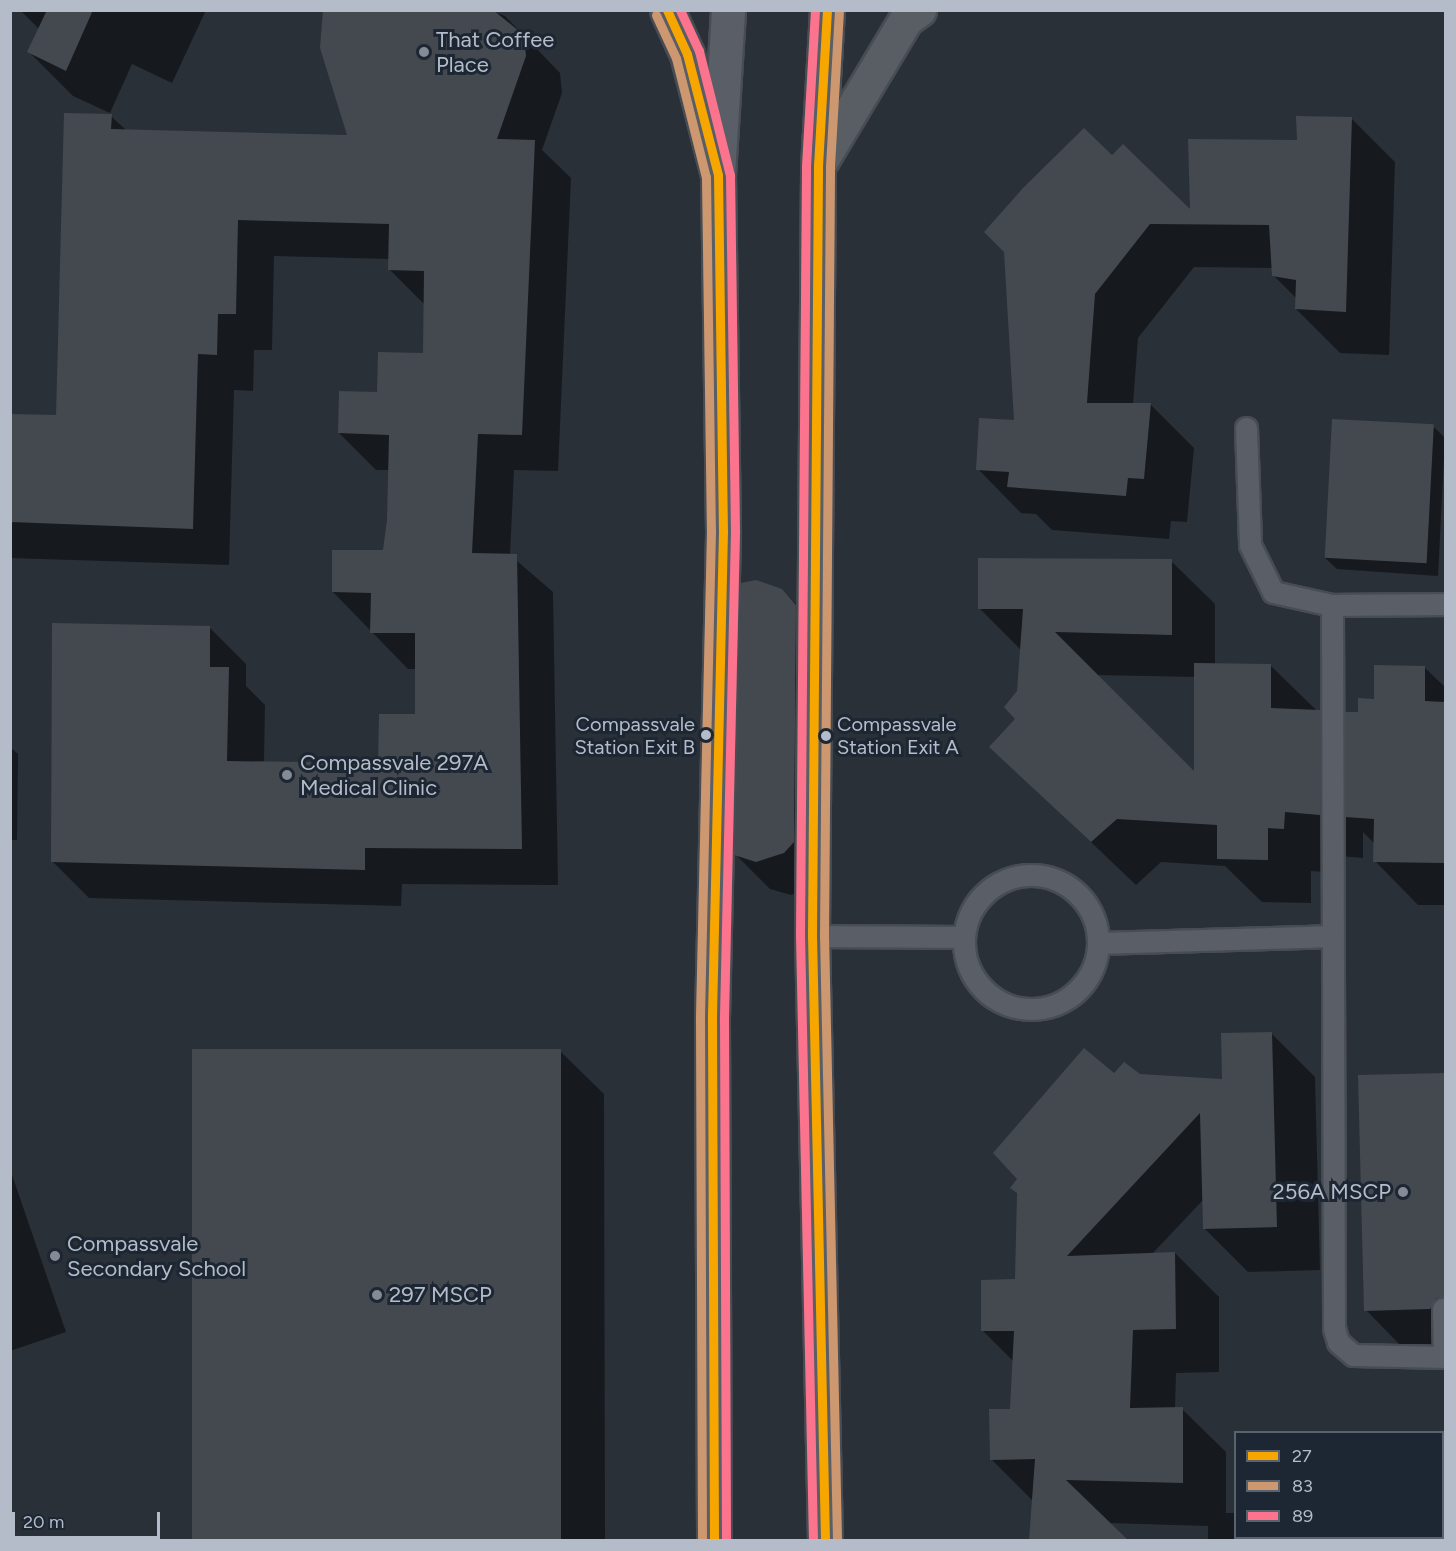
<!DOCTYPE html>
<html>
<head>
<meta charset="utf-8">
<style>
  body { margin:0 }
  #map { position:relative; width:1456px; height:1551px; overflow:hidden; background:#2a3038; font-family:Figtree,sans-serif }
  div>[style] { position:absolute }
  .shadow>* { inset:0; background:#0007 }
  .building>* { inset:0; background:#444950; transform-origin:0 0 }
  .roads { filter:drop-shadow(2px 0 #484c53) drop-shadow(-2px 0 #484c53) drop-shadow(0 2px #484c53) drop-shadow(0 -2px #484c53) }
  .service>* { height:21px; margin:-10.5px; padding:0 10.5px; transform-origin:10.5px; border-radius:10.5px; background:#5a5e66 }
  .service>.ring { margin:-10.5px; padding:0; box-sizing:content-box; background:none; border:21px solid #5a5e66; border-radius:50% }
  .tertiary>* { height:33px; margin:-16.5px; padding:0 16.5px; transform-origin:16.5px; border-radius:16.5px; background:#5a5e66 }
  .secondary>* { height:33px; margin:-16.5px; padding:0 16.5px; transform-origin:16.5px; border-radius:16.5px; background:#595d64 }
  .bus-1>* { height:9px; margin:-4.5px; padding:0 4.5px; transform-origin:4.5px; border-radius:4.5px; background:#f7a600 }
  .bus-2>* { height:9px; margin:-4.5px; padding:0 4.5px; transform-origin:4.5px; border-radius:4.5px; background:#cd976f }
  .bus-3>* { height:9px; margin:-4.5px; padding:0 4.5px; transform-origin:4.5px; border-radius:4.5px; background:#fc738d }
  .dots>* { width:16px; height:16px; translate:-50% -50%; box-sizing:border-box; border:3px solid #1d2633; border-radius:50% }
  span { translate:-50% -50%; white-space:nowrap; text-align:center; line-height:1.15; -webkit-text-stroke:6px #1d2633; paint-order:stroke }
  .bus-label { font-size:20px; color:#b4bcc9 }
  .right { translate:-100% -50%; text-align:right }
  .left { translate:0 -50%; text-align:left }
  .poi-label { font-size:22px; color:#b4bcc9 }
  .frame { position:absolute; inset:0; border:12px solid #b4bcc9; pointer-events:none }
  .legend { position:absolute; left:1234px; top:1431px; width:210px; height:108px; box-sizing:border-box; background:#1d2633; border:2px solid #59626f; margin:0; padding:8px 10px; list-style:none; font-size:18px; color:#b4bcc9 }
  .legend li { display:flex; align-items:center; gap:12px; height:30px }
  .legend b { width:30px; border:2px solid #59626f }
  .scale { position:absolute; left:12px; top:1512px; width:148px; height:27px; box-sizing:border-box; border:3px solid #b4bcc9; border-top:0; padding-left:8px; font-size:18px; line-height:21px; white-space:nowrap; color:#b4bcc9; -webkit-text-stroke:4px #1d2633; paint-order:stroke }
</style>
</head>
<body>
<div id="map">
  <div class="shadow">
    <i style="clip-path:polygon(20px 10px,206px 10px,172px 83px,132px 64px,110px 113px,73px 96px,29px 52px,40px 30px)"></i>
    <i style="clip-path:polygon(489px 10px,505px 16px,560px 73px,562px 93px,542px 150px,571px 178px,558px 471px,514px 470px,510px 555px,553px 592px,558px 885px,402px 884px,401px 906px,89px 898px,53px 862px,209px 627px,246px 664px,246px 686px,265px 705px,264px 763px,380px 764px,416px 716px,417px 669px,408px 669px,333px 592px,385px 552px,388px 520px,390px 470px,376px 470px,339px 433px,424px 354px,425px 305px,389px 269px,390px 259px,274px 256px,272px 350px,254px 350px,253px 391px,234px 390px,229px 565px,10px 558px,10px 415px,57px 417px,111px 116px,127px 131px,349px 136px)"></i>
    <i style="clip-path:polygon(1352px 119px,1395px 162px,1389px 355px,1340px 353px,1296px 309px,1297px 299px,1274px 276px,1273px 268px,1194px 267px,1138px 338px,1133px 404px,1150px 404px,1194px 448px,1187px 522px,1171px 521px,1169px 539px,1052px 530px,1036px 514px,1021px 513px,978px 469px,1015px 422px,1112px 157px,1191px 213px,1299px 141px)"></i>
    <i style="clip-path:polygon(1434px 427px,1445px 438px,1438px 576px,1337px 569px,1325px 558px)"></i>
    <i style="clip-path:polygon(evenodd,1171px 561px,1215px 604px,1215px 665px,1271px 666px,1347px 740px,1359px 714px,1425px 668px,1446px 688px,1446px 905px,1418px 905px,1375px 861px,1375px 844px,1363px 832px,1363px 858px,1328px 855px,1327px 872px,1311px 871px,1311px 903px,1262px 902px,1225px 866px,1161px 862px,1136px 885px,991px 747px,1017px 719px,1022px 651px,980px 609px,1171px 561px,1096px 675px,1195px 677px,1196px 774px,1096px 675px)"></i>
    <i style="clip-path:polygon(782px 590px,817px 625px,818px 887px,791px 895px,770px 889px,736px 855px)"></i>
    <i style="clip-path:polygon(10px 747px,18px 754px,17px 840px,10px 840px)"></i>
    <i style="clip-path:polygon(1271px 1033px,1315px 1077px,1320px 1270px,1248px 1272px,1204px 1228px,1204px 1199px,1152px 1254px,1175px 1253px,1219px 1297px,1219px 1372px,1176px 1373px,1175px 1409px,1182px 1409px,1226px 1452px,1226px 1513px,1236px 1513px,1236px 1538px,1442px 1538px,1442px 1530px,1446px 1540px,1208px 1540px,1208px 1526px,1108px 1523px,1125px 1540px,1030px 1540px,1033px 1501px,991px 1459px,1011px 1410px,1014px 1362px,983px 1331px,1017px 1281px,1114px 1075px,1224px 1081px)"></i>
    <i style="clip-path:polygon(194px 1050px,560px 1051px,604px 1094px,605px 1540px,193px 1540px)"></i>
    <i style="clip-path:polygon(1446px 1075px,1446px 1353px,1409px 1354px,1366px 1310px)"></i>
    <i style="clip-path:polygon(10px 1169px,66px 1332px,10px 1351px)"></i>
  </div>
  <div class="building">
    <i style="clip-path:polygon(47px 10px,93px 10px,66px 71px,27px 52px)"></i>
    <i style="clip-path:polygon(323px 10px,493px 10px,524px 35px,526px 56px,497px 139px,535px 140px,522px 435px,478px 434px,472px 553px,517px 554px,522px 849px,365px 848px,365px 870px,51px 862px,52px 623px,210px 626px,210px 667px,229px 667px,227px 761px,378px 763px,379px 714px,415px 714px,415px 633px,370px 633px,371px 593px,332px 592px,332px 550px,383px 550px,387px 520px,389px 435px,338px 433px,339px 391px,377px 392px,378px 352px,423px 353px,424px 271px,388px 270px,389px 224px,238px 220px,236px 314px,218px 314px,217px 355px,198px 354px,193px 529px,10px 522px,10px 414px,56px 415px,64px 113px,112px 114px,111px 129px,347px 135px,320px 48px)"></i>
    <i style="clip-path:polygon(1296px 116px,1352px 117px,1346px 312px,1295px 309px,1296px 280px,1272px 276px,1269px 225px,1150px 224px,1095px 294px,1087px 403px,1151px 403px,1144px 479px,1128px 478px,1126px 496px,1007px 487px,1009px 472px,976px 470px,979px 418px,1014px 420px,1004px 252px,984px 232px,1023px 188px,1084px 128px,1112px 155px,1123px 144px,1190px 209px,1188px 139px,1297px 140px)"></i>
    <i style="left:1332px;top:419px;width:102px;height:139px;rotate:3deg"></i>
    <i style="clip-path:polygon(978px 558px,1172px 559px,1172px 635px,1055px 632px,1194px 771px,1194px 663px,1271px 664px,1271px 708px,1320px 710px,1320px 815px,1285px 812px,1284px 829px,1268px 828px,1268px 860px,1217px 859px,1217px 825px,1117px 819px,1091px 842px,989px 747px,1015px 719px,1004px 707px,1017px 691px,1023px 609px,978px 609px)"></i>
    <i style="clip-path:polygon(756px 580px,782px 589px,796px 605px,794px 842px,784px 853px,756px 862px,734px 855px,741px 583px)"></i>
    <i style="clip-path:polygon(1374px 665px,1425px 666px,1425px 701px,1445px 702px,1445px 863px,1373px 862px,1374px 819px,1345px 817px,1345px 712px,1358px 712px,1358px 698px,1374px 699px)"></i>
    <i style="clip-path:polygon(1272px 1032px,1277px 1227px,1203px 1229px,1200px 1113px,1067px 1256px,1175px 1252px,1176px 1329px,1133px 1330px,1130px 1408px,1183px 1407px,1183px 1483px,1066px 1480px,1128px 1540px,1029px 1540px,1035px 1459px,990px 1460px,989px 1409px,1010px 1409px,1014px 1331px,981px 1331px,981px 1280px,1015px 1279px,1017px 1193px,1010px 1188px,1017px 1179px,993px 1153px,1084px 1048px,1114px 1073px,1124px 1062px,1140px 1074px,1222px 1079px,1221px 1033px)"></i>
    <i style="left:192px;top:1049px;width:369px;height:491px"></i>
    <i style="clip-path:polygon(1446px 1073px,1446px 1297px,1436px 1298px,1430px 1309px,1364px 1311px,1358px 1075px)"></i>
  </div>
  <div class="roads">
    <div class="service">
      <i style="left:1246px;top:428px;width:117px;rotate:88deg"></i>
      <i style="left:1250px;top:545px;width:52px;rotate:63.9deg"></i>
      <i style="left:1273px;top:592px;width:60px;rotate:12.4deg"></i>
      <i style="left:1332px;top:605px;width:114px;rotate:-0.5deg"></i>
      <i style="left:1332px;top:605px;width:723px;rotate:89.84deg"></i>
      <i style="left:1334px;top:1328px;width:15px;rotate:74deg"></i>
      <i style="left:1338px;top:1342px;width:20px;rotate:41deg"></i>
      <i style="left:1353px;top:1355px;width:93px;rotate:1.2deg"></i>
      <i class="ring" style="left:964px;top:875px;width:113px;height:113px"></i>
      <i style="left:812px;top:936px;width:152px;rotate:0.4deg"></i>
      <i style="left:1099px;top:943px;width:234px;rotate:-1.7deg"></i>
      <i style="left:1443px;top:1309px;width:48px;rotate:88.8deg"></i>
    </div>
    <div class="tertiary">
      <i style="left:714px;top:1540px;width:521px;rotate:-90.22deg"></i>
      <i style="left:712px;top:1019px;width:488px;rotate:-88.7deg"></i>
      <i style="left:723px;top:531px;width:356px;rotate:-90.8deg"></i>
      <i style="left:718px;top:175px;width:165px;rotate:-86.5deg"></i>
      <i style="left:825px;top:1540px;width:604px;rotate:-91.23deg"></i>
      <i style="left:812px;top:936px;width:770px;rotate:-89.55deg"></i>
      <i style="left:818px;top:166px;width:156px;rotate:-86.7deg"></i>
    </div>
    <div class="secondary">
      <i style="left:667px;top:10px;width:48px;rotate:65.6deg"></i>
      <i style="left:687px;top:54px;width:125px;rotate:75.6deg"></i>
      <i style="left:818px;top:166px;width:171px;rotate:-59.1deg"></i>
      <i style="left:906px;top:19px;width:16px;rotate:-35deg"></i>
    </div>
  </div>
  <div class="bus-1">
    <i style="left:667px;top:10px;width:48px;rotate:65.6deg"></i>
    <i style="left:687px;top:54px;width:125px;rotate:75.6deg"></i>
    <i style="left:718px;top:175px;width:356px;rotate:89.2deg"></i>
    <i style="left:723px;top:531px;width:488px;rotate:91.3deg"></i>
    <i style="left:712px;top:1019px;width:521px;rotate:89.78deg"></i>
    <i style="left:825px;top:1540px;width:604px;rotate:-91.23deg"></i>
    <i style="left:812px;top:936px;width:770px;rotate:-89.55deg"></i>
    <i style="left:818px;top:166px;width:156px;rotate:-86.7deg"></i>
  </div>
  <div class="bus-2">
    <i style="left:656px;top:15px;width:47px;rotate:65.1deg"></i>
    <i style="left:676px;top:58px;width:123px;rotate:75.9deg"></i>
    <i style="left:706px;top:177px;width:354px;rotate:89.2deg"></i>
    <i style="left:711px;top:531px;width:488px;rotate:91.3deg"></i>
    <i style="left:700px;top:1019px;width:521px;rotate:89.78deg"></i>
    <i style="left:837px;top:1540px;width:604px;rotate:-91.23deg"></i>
    <i style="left:824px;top:936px;width:770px;rotate:-89.55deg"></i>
    <i style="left:830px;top:166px;width:155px;rotate:-86.7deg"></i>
  </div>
  <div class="bus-3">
    <i style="left:680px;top:10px;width:45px;rotate:65.1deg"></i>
    <i style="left:699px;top:51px;width:128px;rotate:76deg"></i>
    <i style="left:730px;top:175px;width:356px;rotate:89.2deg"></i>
    <i style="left:735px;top:531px;width:488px;rotate:91.3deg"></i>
    <i style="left:724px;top:1019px;width:521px;rotate:89.78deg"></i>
    <i style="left:813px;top:1540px;width:604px;rotate:-91.23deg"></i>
    <i style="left:800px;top:936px;width:770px;rotate:-89.55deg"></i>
    <i style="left:806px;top:166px;width:156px;rotate:-86.7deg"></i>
  </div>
  <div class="dots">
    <i style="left:424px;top:52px;background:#848b96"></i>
    <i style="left:706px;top:735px;background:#b4bcc9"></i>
    <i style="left:826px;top:736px;background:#b4bcc9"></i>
    <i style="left:287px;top:775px;background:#848b96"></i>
    <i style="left:1403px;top:1192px;background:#848b96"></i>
    <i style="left:55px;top:1256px;background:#848b96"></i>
    <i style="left:377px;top:1295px;background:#848b96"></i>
  </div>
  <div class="bus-label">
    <span class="right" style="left:695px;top:736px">Compassvale<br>Station Exit B</span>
    <span class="left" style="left:837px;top:736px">Compassvale<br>Station Exit A</span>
  </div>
  <div class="poi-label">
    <span class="left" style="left:436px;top:52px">That Coffee<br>Place</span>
    <span class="left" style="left:300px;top:775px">Compassvale 297A<br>Medical Clinic</span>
    <span class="right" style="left:1391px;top:1192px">256A MSCP</span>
    <span class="left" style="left:67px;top:1256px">Compassvale<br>Secondary School</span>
    <span class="left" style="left:389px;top:1295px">297 MSCP</span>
  </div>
  <div class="frame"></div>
  <ul class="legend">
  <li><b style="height:8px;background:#f7a600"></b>27</li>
  <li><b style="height:8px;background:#cd976f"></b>83</li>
  <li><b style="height:8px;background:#fc738d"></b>89</li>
  </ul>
  <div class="scale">20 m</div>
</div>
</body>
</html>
